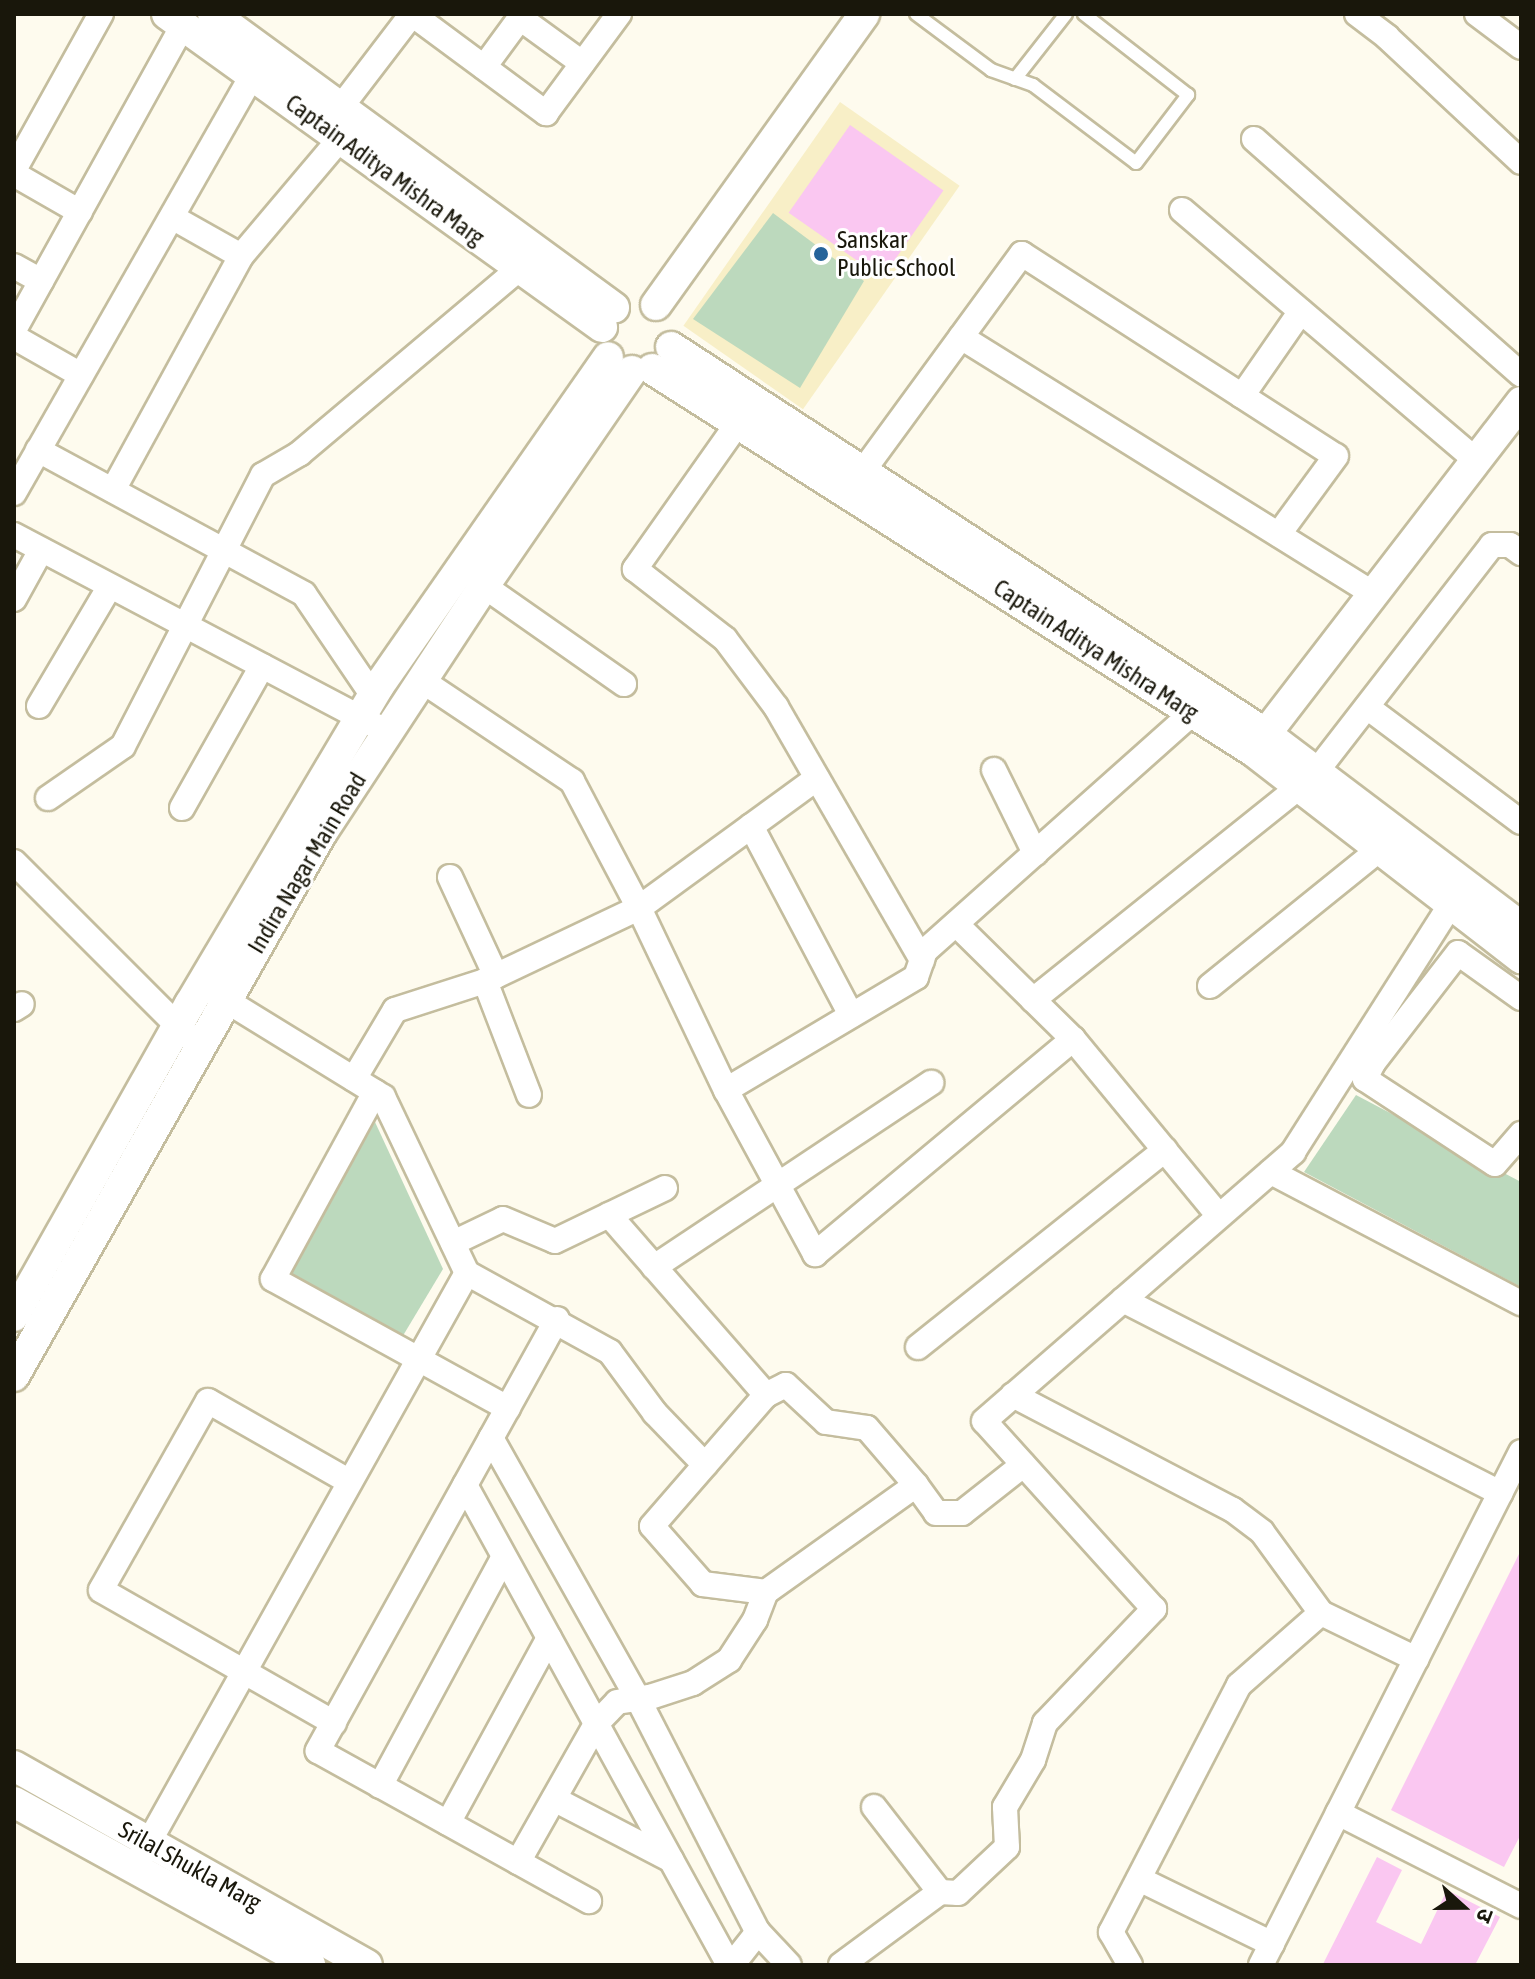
<!DOCTYPE html>
<html>
<head>
<meta charset="utf-8">
<style>
  body { margin:0 }
  #map { position:relative; width:1535px; height:1979px; overflow:hidden; background:#fefbee; font-family:"Asap Condensed","Noto Sans Devanagari",sans-serif }
  div>[style] { position:absolute }
  .built>* { inset:0; background:#f8efc7; transform-origin:0 0 }
  .green>* { inset:0; background:#bcd9bd }
  .building>* { inset:0; background:#fac7f1; transform-origin:0 0 }
  .roads { filter:drop-shadow(2px 0 #c4bd9e) drop-shadow(-2px 0 #c4bd9e) drop-shadow(0 2px #c4bd9e) drop-shadow(0 -2px #c4bd9e) }
  .service>* { height:12px; margin:-6px; padding:0 6px; transform-origin:6px; border-radius:6px; background:#fff }
  .minor>* { height:24px; margin:-12px; padding:0 12px; transform-origin:12px; border-radius:12px; background:#fff }
  .tertiary>* { height:30px; margin:-15px; padding:0 15px; transform-origin:15px; border-radius:15px; background:#fff }
  .dots>* { width:22px; height:22px; translate:-50% -50%; box-sizing:border-box; border:4px solid #fff; border-radius:50% }
  span { translate:-50% -50%; white-space:nowrap; text-align:center; line-height:1.15; -webkit-text-stroke:6px #fff; paint-order:stroke }
  .street-label { font-size:24px; color:#19170b }
  .poi-label { font-size:24px; color:#19170b }
  .left { translate:0 -50%; text-align:left }
  .frame { position:absolute; inset:0; border:16px solid #19170b; pointer-events:none }
  .north { position:absolute; left:1423px; top:1867px; width:80px; height:80px; -webkit-text-stroke:6px #fff; paint-order:stroke; rotate:111deg; font-size:22px; font-weight:700; line-height:32px; text-align:center; color:#19170b }
  .north::after { content:''; display:block; margin:auto; width:28px; height:36px; background:#19170b; clip-path:polygon(50% 0,100% 100%,50% 72%,0 100%) }
</style>
</head>
<body>
<div id="map">
  <div class="built">
    <i style="left:840px;top:102px;width:146px;height:273px;rotate:35deg"></i>
  </div>
  <div class="green">
    <i style="clip-path:polygon(773px 213px,864px 281px,800px 388px,693px 319px)"></i>
    <i style="clip-path:polygon(1356px 1095px,1521px 1182px,1521px 1287px,1304px 1172px)"></i>
    <i style="clip-path:polygon(375px 1122px,443px 1269px,401px 1339px,288px 1273px)"></i>
  </div>
  <div class="building">
    <i style="left:850px;top:125px;width:114px;height:107px;rotate:35deg"></i>
    <i style="clip-path:polygon(1521px 1550px,1521px 1834px,1504px 1867px,1391px 1810px)"></i>
    <i style="clip-path:polygon(1377px 1857px,1402px 1870px,1376px 1922px,1421px 1944px,1447px 1890px,1500px 1917px,1475px 1965px,1323px 1964px)"></i>
  </div>
  <div class="roads">
    <div class="service">
      <i style="left:916px;top:14px;width:94px;rotate:36.7deg"></i>
      <i style="left:991px;top:70px;width:45px;rotate:19.7deg"></i>
      <i style="left:1033px;top:85px;width:129px;rotate:37.1deg"></i>
      <i style="left:1136px;top:163px;width:86px;rotate:-52.6deg"></i>
      <i style="left:1188px;top:95px;width:132px;rotate:-142.1deg"></i>
      <i style="left:1015px;top:79px;width:83px;rotate:-51.9deg"></i>
    </div>
    <div class="minor">
      <i style="left:412px;top:14px;width:167px;rotate:36.5deg"></i>
      <i style="left:546px;top:113px;width:123px;rotate:-53.6deg"></i>
      <i style="left:1357px;top:14px;width:38px;rotate:37deg"></i>
      <i style="left:1387px;top:37px;width:183px;rotate:43deg"></i>
      <i style="left:1477px;top:14px;width:55px;rotate:36.9deg"></i>
      <i style="left:520px;top:18px;width:77px;rotate:36deg"></i>
      <i style="left:484px;top:67px;width:66px;rotate:-53.7deg"></i>
      <i style="left:331px;top:120px;width:133px;rotate:-52.6deg"></i>
      <i style="left:1254px;top:139px;width:356px;rotate:41.4deg"></i>
      <i style="left:14px;top:170px;width:179px;rotate:-60.9deg"></i>
      <i style="left:14px;top:174px;width:76px;rotate:29.9deg"></i>
      <i style="left:1182px;top:210px;width:386px;rotate:40.4deg"></i>
      <i style="left:172px;top:217px;width:79px;rotate:29.5deg"></i>
      <i style="left:14px;top:266px;width:31px;rotate:29deg"></i>
      <i style="left:14px;top:330px;width:349px;rotate:-61deg"></i>
      <i style="left:14px;top:337px;width:77px;rotate:29.6deg"></i>
      <i style="left:961px;top:337px;width:486px;rotate:31.9deg"></i>
      <i style="left:1242px;top:396px;width:103px;rotate:-55.2deg"></i>
      <i style="left:738px;top:423px;width:179px;rotate:125.2deg"></i>
      <i style="left:635px;top:569px;width:114px;rotate:37.9deg"></i>
      <i style="left:725px;top:639px;width:85px;rotate:53.1deg"></i>
      <i style="left:776px;top:707px;width:292px;rotate:60deg"></i>
      <i style="left:38px;top:450px;width:302px;rotate:28.4deg"></i>
      <i style="left:304px;top:594px;width:123px;rotate:55.9deg"></i>
      <i style="left:863px;top:471px;width:269px;rotate:-53.8deg"></i>
      <i style="left:1022px;top:254px;width:373px;rotate:32.8deg"></i>
      <i style="left:1336px;top:456px;width:97px;rotate:126.2deg"></i>
      <i style="left:113px;top:490px;width:267px;rotate:-61.3deg"></i>
      <i style="left:241px;top:256px;width:170px;rotate:-49.8deg"></i>
      <i style="left:14px;top:493px;width:481px;rotate:-60.3deg"></i>
      <i style="left:14px;top:535px;width:422px;rotate:27.8deg"></i>
      <i style="left:484px;top:586px;width:171px;rotate:35deg"></i>
      <i style="left:14px;top:599px;width:56px;rotate:-61.1deg"></i>
      <i style="left:421px;top:680px;width:182px;rotate:33.8deg"></i>
      <i style="left:572px;top:781px;width:144px;rotate:62.2deg"></i>
      <i style="left:639px;top:908px;width:202px;rotate:64.5deg"></i>
      <i style="left:726px;top:1090px;width:187px;rotate:61.5deg"></i>
      <i style="left:815px;top:1254px;width:336px;rotate:-39.8deg"></i>
      <i style="left:39px;top:706px;width:139px;rotate:-59.4deg"></i>
      <i style="left:1367px;top:707px;width:192px;rotate:36.8deg"></i>
      <i style="left:994px;top:770px;width:93px;rotate:63.7deg"></i>
      <i style="left:1316px;top:772px;width:287px;rotate:-52.2deg"></i>
      <i style="left:1492px;top:545px;width:18px"></i>
      <i style="left:1510px;top:545px;width:14px;rotate:36deg"></i>
      <i style="left:48px;top:798px;width:91px;rotate:-34.7deg"></i>
      <i style="left:123px;top:746px;width:305px;rotate:-62.7deg"></i>
      <i style="left:263px;top:475px;width:42px;rotate:-30.3deg"></i>
      <i style="left:299px;top:454px;width:289px;rotate:-40.1deg"></i>
      <i style="left:182px;top:808px;width:163px;rotate:-60.6deg"></i>
      <i style="left:751px;top:826px;width:214px;rotate:62.1deg"></i>
      <i style="left:14px;top:862px;width:246px;rotate:45deg"></i>
      <i style="left:450px;top:877px;width:109px;rotate:65.1deg"></i>
      <i style="left:956px;top:924px;width:164px;rotate:44.5deg"></i>
      <i style="left:1073px;top:1039px;width:229px;rotate:50.5deg"></i>
      <i style="left:485px;top:981px;width:122px;rotate:68.9deg"></i>
      <i style="left:1210px;top:986px;width:218px;rotate:-38.9deg"></i>
      <i style="left:1521px;top:998px;width:77px;rotate:-144.5deg"></i>
      <i style="left:1458px;top:953px;width:139px;rotate:127.7deg"></i>
      <i style="left:1373px;top:1063px;width:18px;rotate:117deg"></i>
      <i style="left:1365px;top:1079px;width:155px;rotate:33.2deg"></i>
      <i style="left:1495px;top:1164px;width:40px;rotate:-49deg"></i>
      <i style="left:1033px;top:1000px;width:341px;rotate:-38.7deg"></i>
      <i style="left:14px;top:1009px;width:9px;rotate:-32deg"></i>
      <i style="left:354px;top:1079px;width:80px;rotate:-59.3deg"></i>
      <i style="left:395px;top:1010px;width:95px;rotate:-17.9deg"></i>
      <i style="left:485px;top:981px;width:170px;rotate:-25.4deg"></i>
      <i style="left:639px;top:908px;width:220px;rotate:-36.1deg"></i>
      <i style="left:726px;top:1090px;width:221px;rotate:-30.7deg"></i>
      <i style="left:916px;top:977px;width:28px;rotate:-71deg"></i>
      <i style="left:925px;top:951px;width:359px;rotate:-41.7deg"></i>
      <i style="left:375px;top:1092px;width:213px;rotate:118.6deg"></i>
      <i style="left:273px;top:1279px;width:268px;rotate:28.8deg"></i>
      <i style="left:1271px;top:1172px;width:282px;rotate:27.7deg"></i>
      <i style="left:609px;top:1215px;width:239px;rotate:48.9deg"></i>
      <i style="left:453px;top:1243px;width:55px;rotate:-25.6deg"></i>
      <i style="left:503px;top:1219px;width:56px;rotate:22.9deg"></i>
      <i style="left:555px;top:1241px;width:122px;rotate:-25.7deg"></i>
      <i style="left:654px;top:1267px;width:333px;rotate:-33.6deg"></i>
      <i style="left:467px;top:1273px;width:163px;rotate:28.9deg"></i>
      <i style="left:610px;top:1352px;width:76px;rotate:53.6deg"></i>
      <i style="left:655px;top:1413px;width:72px;rotate:46.1deg"></i>
      <i style="left:1123px;top:1300px;width:424px;rotate:27.1deg"></i>
      <i style="left:557px;top:1319px;width:494px;rotate:119deg"></i>
      <i style="left:318px;top:1751px;width:310px;rotate:29deg"></i>
      <i style="left:918px;top:1347px;width:316px;rotate:-38.6deg"></i>
      <i style="left:1013px;top:1395px;width:248px;rotate:27.6deg"></i>
      <i style="left:1233px;top:1510px;width:36px;rotate:37deg"></i>
      <i style="left:1262px;top:1532px;width:100px;rotate:53.9deg"></i>
      <i style="left:1321px;top:1613px;width:106px;rotate:25.8deg"></i>
      <i style="left:491px;top:1438px;width:300px;rotate:60.6deg"></i>
      <i style="left:638px;top:1699px;width:262px;rotate:62.8deg"></i>
      <i style="left:758px;top:1932px;width:45px;rotate:46.8deg"></i>
      <i style="left:465px;top:1485px;width:548px;rotate:61.19deg"></i>
      <i style="left:916px;top:1485px;width:184px;rotate:144.5deg"></i>
      <i style="left:766px;top:1592px;width:64px;rotate:-172.8deg"></i>
      <i style="left:703px;top:1584px;width:77px;rotate:-131.3deg"></i>
      <i style="left:652px;top:1526px;width:174px;rotate:-49deg"></i>
      <i style="left:766px;top:1395px;width:22px;rotate:-27deg"></i>
      <i style="left:786px;top:1385px;width:54px;rotate:42.8deg"></i>
      <i style="left:826px;top:1422px;width:41px;rotate:8.3deg"></i>
      <i style="left:867px;top:1428px;width:75px;rotate:49.3deg"></i>
      <i style="left:916px;top:1485px;width:34px;rotate:54deg"></i>
      <i style="left:936px;top:1513px;width:26px"></i>
      <i style="left:962px;top:1513px;width:78px;rotate:-38.2deg"></i>
      <i style="left:334px;top:1723px;width:268px;rotate:-150.3deg"></i>
      <i style="left:101px;top:1590px;width:217px;rotate:-60.5deg"></i>
      <i style="left:208px;top:1401px;width:163px;rotate:29.7deg"></i>
      <i style="left:380px;top:1786px;width:260px;rotate:-61.6deg"></i>
      <i style="left:554px;top:1799px;width:132px;rotate:27.5deg"></i>
      <i style="left:874px;top:1807px;width:108px;rotate:52.2deg"></i>
      <i style="left:1338px;top:1813px;width:205px;rotate:26.9deg"></i>
      <i style="left:448px;top:1823px;width:211px;rotate:-61.4deg"></i>
      <i style="left:140px;top:1858px;width:670px;rotate:-60.8deg"></i>
      <i style="left:467px;top:1273px;width:195px;rotate:-115.5deg"></i>
      <i style="left:383px;top:1097px;width:198px;rotate:-148.4deg"></i>
      <i style="left:518px;top:1862px;width:159px;rotate:-60.5deg"></i>
      <i style="left:596px;top:1724px;width:30px;rotate:-46deg"></i>
      <i style="left:617px;top:1702px;width:33px;rotate:-9deg"></i>
      <i style="left:650px;top:1697px;width:45px;rotate:-18deg"></i>
      <i style="left:693px;top:1683px;width:43px;rotate:-32.6deg"></i>
      <i style="left:729px;top:1660px;width:48px;rotate:-57deg"></i>
      <i style="left:755px;top:1620px;width:30px;rotate:-69deg"></i>
      <i style="left:1139px;top:1879px;width:148px;rotate:26deg"></i>
      <i style="left:732px;top:1965px;width:42px;rotate:-51.8deg"></i>
      <i style="left:841px;top:1965px;width:123px;rotate:-36.4deg"></i>
      <i style="left:940px;top:1892px;width:18px;rotate:3deg"></i>
      <i style="left:958px;top:1893px;width:67px;rotate:-43.2deg"></i>
      <i style="left:1007px;top:1847px;width:40px;rotate:-92.9deg"></i>
      <i style="left:1005px;top:1807px;width:55px;rotate:-59.2deg"></i>
      <i style="left:1033px;top:1760px;width:39px;rotate:-72deg"></i>
      <i style="left:1045px;top:1723px;width:158px;rotate:-46.3deg"></i>
      <i style="left:1154px;top:1609px;width:253px;rotate:-132.1deg"></i>
      <i style="left:984px;top:1421px;width:410px;rotate:-41deg"></i>
      <i style="left:1293px;top:1152px;width:294px;rotate:-57.5deg"></i>
      <i style="left:1130px;top:1965px;width:38px;rotate:-120deg"></i>
      <i style="left:1111px;top:1932px;width:278px;rotate:-62.6deg"></i>
      <i style="left:1239px;top:1685px;width:109px;rotate:-41.3deg"></i>
      <i style="left:1261px;top:1965px;width:575px;rotate:-63.12deg"></i>
    </div>
    <div class="tertiary">
      <i style="left:167px;top:14px;width:536px;rotate:35.74deg"></i>
      <i style="left:213px;top:14px;width:497px;rotate:36.2deg"></i>
      <i style="left:656px;top:305px;width:358px;rotate:-54.4deg"></i>
      <i style="left:671px;top:347px;width:710px;rotate:33.04deg"></i>
      <i style="left:1266px;top:734px;width:320px;rotate:37.1deg"></i>
      <i style="left:652px;top:369px;width:712px;rotate:32.44deg"></i>
      <i style="left:1253px;top:751px;width:339px;rotate:37.7deg"></i>
      <i style="left:1254px;top:749px;width:438px;rotate:-52.4deg"></i>
      <i style="left:14px;top:1316px;width:358px;rotate:-60.6deg"></i>
      <i style="left:190px;top:1004px;width:369px;rotate:-59.3deg"></i>
      <i style="left:378px;top:687px;width:402px;rotate:-55.1deg"></i>
      <i style="left:14px;top:1376px;width:623px;rotate:-60.47deg"></i>
      <i style="left:321px;top:834px;width:297px;rotate:-56.7deg"></i>
      <i style="left:484px;top:586px;width:261px;rotate:-55.5deg"></i>
      <i style="left:14px;top:1766px;width:405px;rotate:29.4deg"></i>
      <i style="left:14px;top:1802px;width:338px;rotate:28.8deg"></i>
    </div>
  </div>
  <div class="dots">
    <i style="left:821px;top:254px;background:#25639a"></i>
  </div>
  <div class="street-label">
    <span style="left:385px;top:170px;rotate:36deg">Captain Aditya Mishra Marg</span>
    <span style="left:1096px;top:650px;rotate:33deg">Captain Aditya Mishra Marg</span>
    <span style="left:307px;top:863px;rotate:-59deg">Indira Nagar Main Road</span>
    <span style="left:190px;top:1866px;rotate:29deg">Srilal Shukla Marg</span>
  </div>
  <div class="poi-label">
    <span class="left" style="left:837px;top:254px">Sanskar<br>Public School</span>
  </div>
  <div class="frame"></div>
  <div class="north">उ</div>
</div>
</body>
</html>
